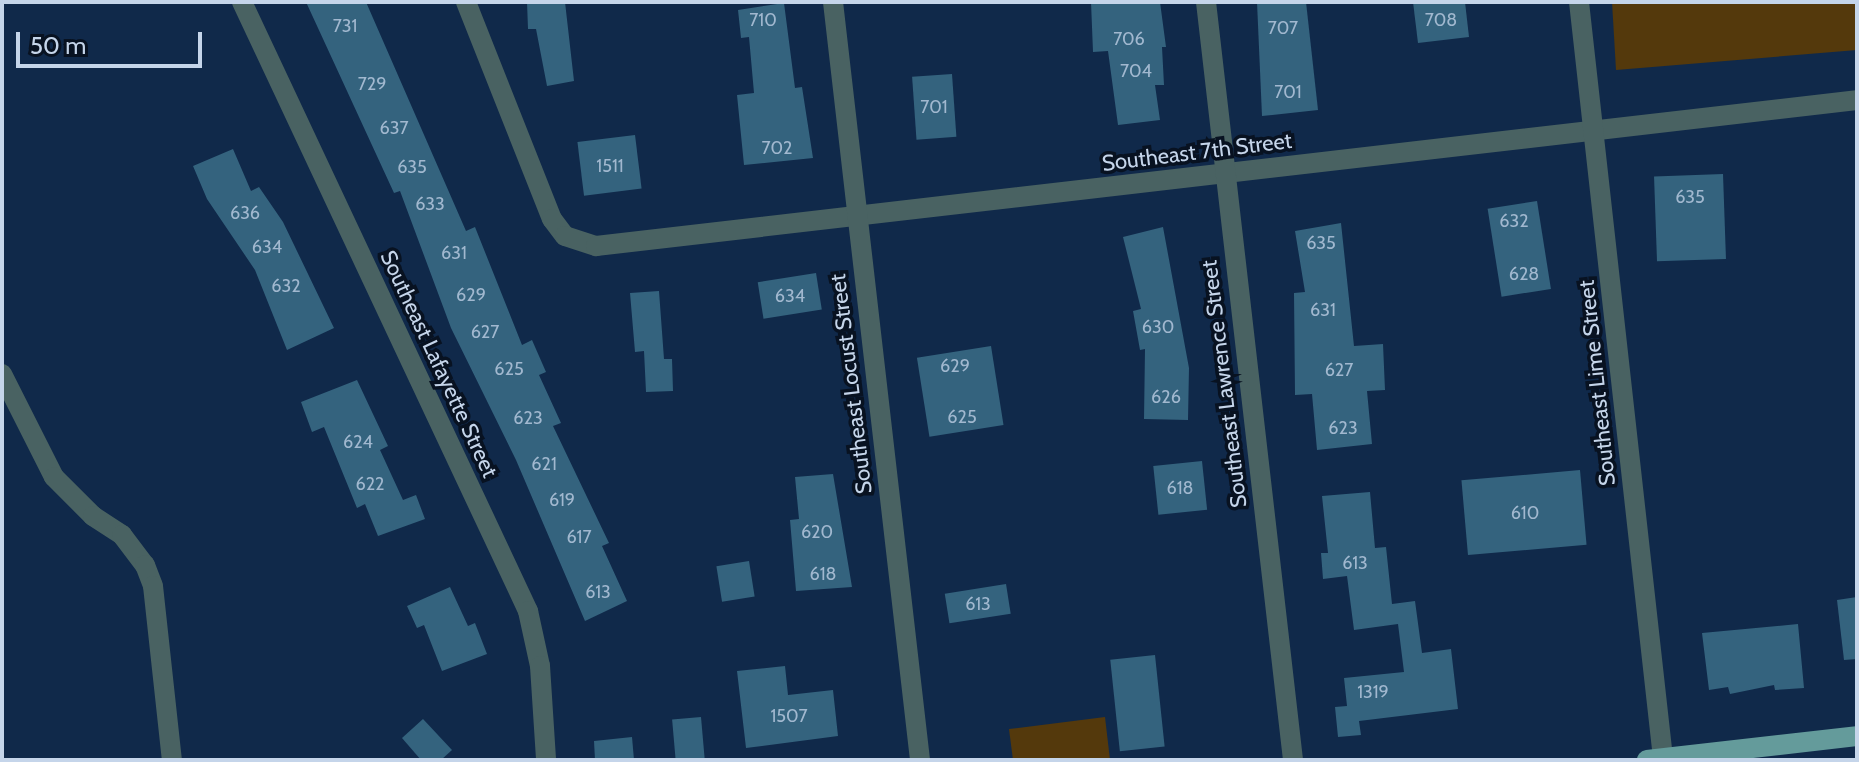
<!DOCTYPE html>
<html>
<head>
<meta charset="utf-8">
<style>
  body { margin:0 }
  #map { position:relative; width:1859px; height:762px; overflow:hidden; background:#10294a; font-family:Cabin,sans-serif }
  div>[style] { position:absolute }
  .green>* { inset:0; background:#54390c }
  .building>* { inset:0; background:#34637e; transform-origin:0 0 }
  .street>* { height:20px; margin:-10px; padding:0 10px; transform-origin:10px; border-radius:10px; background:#496262 }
  .primary>* { height:20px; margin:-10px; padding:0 10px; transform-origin:10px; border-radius:10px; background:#649b9b }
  span { translate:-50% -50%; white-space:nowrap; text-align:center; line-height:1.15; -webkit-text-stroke:7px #081221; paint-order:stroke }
  .number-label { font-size:18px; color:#a1b8cf }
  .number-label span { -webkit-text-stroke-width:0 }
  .street-label { font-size:22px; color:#c5d5ea }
  .frame { position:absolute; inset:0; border:4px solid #c5d5ea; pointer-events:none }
  .scale { position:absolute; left:16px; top:32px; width:186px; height:36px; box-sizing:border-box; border:4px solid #c5d5ea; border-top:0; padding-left:10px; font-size:24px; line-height:28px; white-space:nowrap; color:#c5d5ea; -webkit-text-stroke:6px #081221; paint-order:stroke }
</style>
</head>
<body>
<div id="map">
  <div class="green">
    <i style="clip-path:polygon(1612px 2px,1857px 2px,1857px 50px,1616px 70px)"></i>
    <i style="clip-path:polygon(1105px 717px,1110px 760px,1013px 760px,1009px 729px)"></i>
  </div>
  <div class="building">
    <i style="clip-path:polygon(306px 2px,366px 2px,466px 231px,475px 227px,522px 345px,532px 340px,546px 372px,539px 375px,561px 423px,553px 426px,609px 543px,602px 546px,627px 601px,585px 621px,516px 460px,451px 328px,400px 191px,394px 193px)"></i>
    <i style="clip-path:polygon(527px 2px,565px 2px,574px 81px,547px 86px,536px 29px,528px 29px)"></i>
    <i style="clip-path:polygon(1091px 2px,1160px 2px,1166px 47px,1162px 47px,1164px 85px,1155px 85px,1160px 120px,1118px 125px,1108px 51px,1093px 52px)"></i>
    <i style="clip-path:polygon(1257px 2px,1306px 2px,1318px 110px,1262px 116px)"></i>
    <i style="clip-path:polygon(1413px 2px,1465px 2px,1469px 37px,1418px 43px)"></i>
    <i style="clip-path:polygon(784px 3px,795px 88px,802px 87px,813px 158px,744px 165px,737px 95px,754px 93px,749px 37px,741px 38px,738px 10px)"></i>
    <i style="left:952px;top:74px;width:63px;height:40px;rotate:86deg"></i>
    <i style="left:635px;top:135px;width:54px;height:58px;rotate:83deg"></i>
    <i style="clip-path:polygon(233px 149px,251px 191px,259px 187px,283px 222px,334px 328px,287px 350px,255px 270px,207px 199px,193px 166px)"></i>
    <i style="left:1723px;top:174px;width:85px;height:69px;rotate:88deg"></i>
    <i style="left:1537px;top:201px;width:89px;height:50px;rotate:81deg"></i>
    <i style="clip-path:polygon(1341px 223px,1354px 346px,1383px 344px,1385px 390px,1367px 391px,1372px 444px,1317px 450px,1312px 394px,1295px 395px,1294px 293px,1305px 292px,1295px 231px)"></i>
    <i style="clip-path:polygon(1163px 227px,1189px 368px,1188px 420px,1144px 419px,1145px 349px,1140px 350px,1133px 311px,1141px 309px,1123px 237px)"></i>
    <i style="left:816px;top:273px;width:37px;height:59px;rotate:81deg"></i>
    <i style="clip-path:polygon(659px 291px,664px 359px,672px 359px,673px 391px,646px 392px,644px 351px,635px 352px,630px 293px)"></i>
    <i style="left:991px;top:346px;width:80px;height:75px;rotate:81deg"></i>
    <i style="clip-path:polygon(357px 380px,388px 446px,380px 450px,403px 500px,416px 495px,425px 519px,378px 536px,365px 504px,357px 508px,324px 427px,312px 432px,301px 402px)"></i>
    <i style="left:1202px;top:461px;width:49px;height:49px;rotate:84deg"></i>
    <i style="left:1580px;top:470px;width:75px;height:119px;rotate:85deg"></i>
    <i style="clip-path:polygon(833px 474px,852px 587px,796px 591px,790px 520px,799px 519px,795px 477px)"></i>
    <i style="clip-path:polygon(1370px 492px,1375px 548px,1386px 547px,1392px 604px,1415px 601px,1422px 653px,1451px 649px,1458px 709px,1359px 721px,1361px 735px,1338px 737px,1335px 707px,1347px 706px,1344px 678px,1404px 672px,1398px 624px,1354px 630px,1347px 576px,1323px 579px,1321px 553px,1328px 553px,1322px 496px)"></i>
    <i style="left:749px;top:561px;width:36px;height:33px;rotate:81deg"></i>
    <i style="left:1006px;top:584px;width:30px;height:62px;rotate:81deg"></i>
    <i style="clip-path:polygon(450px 587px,468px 626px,475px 623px,487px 654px,442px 671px,424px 625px,417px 628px,407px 606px)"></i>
    <i style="clip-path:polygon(1857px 597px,1857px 659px,1844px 660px,1837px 600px)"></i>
    <i style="clip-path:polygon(1798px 624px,1804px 688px,1775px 690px,1774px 685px,1730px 694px,1728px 687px,1709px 690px,1702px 633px)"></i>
    <i style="left:1155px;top:655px;width:92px;height:45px;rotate:84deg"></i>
    <i style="clip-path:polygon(785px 666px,788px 695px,833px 690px,838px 736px,746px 748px,737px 671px)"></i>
    <i style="left:701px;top:717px;width:43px;height:29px;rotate:85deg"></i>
    <i style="clip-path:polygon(423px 719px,452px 750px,441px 760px,421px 760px,402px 738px)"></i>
    <i style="clip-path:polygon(632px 737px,634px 760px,595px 760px,594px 741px)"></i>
  </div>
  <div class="street">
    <i style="left:242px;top:2px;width:673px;rotate:64.84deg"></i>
    <i style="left:528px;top:611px;width:56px;rotate:77.7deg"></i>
    <i style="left:540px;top:666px;width:94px;rotate:86.3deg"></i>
    <i style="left:466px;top:2px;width:233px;rotate:68.4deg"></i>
    <i style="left:552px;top:219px;width:21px;rotate:53deg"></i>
    <i style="left:565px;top:236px;width:33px;rotate:18deg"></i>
    <i style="left:596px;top:246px;width:1269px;rotate:-6.6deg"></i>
    <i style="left:833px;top:2px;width:763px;rotate:83.45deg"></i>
    <i style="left:1206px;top:2px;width:763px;rotate:83.45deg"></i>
    <i style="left:1579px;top:2px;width:761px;rotate:83.66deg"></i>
    <i style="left:2px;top:374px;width:115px;rotate:63.2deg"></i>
    <i style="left:54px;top:477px;width:55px;rotate:45deg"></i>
    <i style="left:93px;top:516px;width:35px;rotate:33deg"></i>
    <i style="left:122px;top:535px;width:38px;rotate:53deg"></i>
    <i style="left:145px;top:565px;width:22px;rotate:69deg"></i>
    <i style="left:153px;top:586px;width:175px;rotate:83.8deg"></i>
  </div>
  <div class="primary">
    <i style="left:1647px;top:760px;width:211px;rotate:-6.5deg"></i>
  </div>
  <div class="number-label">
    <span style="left:763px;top:20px">710</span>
    <span style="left:1441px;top:20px">708</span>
    <span style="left:345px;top:26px">731</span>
    <span style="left:1283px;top:28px">707</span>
    <span style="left:1129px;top:39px">706</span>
    <span style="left:1136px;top:71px">704</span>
    <span style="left:372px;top:84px">729</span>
    <span style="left:1288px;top:92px">701</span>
    <span style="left:934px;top:107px">701</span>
    <span style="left:394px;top:128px">637</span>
    <span style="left:777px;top:148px">702</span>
    <span style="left:610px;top:166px">1511</span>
    <span style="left:412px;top:167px">635</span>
    <span style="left:1690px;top:197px">635</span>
    <span style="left:430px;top:204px">633</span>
    <span style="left:245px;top:213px">636</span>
    <span style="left:1514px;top:221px">632</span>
    <span style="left:1321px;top:243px">635</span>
    <span style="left:267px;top:247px">634</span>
    <span style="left:454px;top:253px">631</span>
    <span style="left:1524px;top:274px">628</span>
    <span style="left:286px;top:286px">632</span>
    <span style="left:471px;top:295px">629</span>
    <span style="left:790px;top:296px">634</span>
    <span style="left:1323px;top:310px">631</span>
    <span style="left:1158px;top:327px">630</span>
    <span style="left:485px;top:332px">627</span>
    <span style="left:955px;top:366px">629</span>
    <span style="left:509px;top:369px">625</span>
    <span style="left:1339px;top:370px">627</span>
    <span style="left:1166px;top:397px">626</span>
    <span style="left:962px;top:417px">625</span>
    <span style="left:528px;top:418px">623</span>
    <span style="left:1343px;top:428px">623</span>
    <span style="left:358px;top:442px">624</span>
    <span style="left:544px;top:464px">621</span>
    <span style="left:370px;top:484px">622</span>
    <span style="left:1180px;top:488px">618</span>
    <span style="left:562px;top:500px">619</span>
    <span style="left:1525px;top:513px">610</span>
    <span style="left:817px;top:532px">620</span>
    <span style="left:579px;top:537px">617</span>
    <span style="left:1355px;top:563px">613</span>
    <span style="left:823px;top:574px">618</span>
    <span style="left:598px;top:592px">613</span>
    <span style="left:978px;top:604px">613</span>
    <span style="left:1373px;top:692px">1319</span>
    <span style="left:789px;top:716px">1507</span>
  </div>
  <div class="street-label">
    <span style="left:1197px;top:152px;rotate:-7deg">Southeast 7th Street</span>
    <span style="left:439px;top:364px;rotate:65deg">Southeast Lafayette Street</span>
    <span style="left:1597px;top:383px;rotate:-96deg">Southeast Lime Street</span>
    <span style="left:851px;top:384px;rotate:-97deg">Southeast Locust Street</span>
    <span style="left:1224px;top:384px;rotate:-97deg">Southeast Lawrence Street</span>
  </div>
  <div class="frame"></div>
  <div class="scale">50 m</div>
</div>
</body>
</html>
